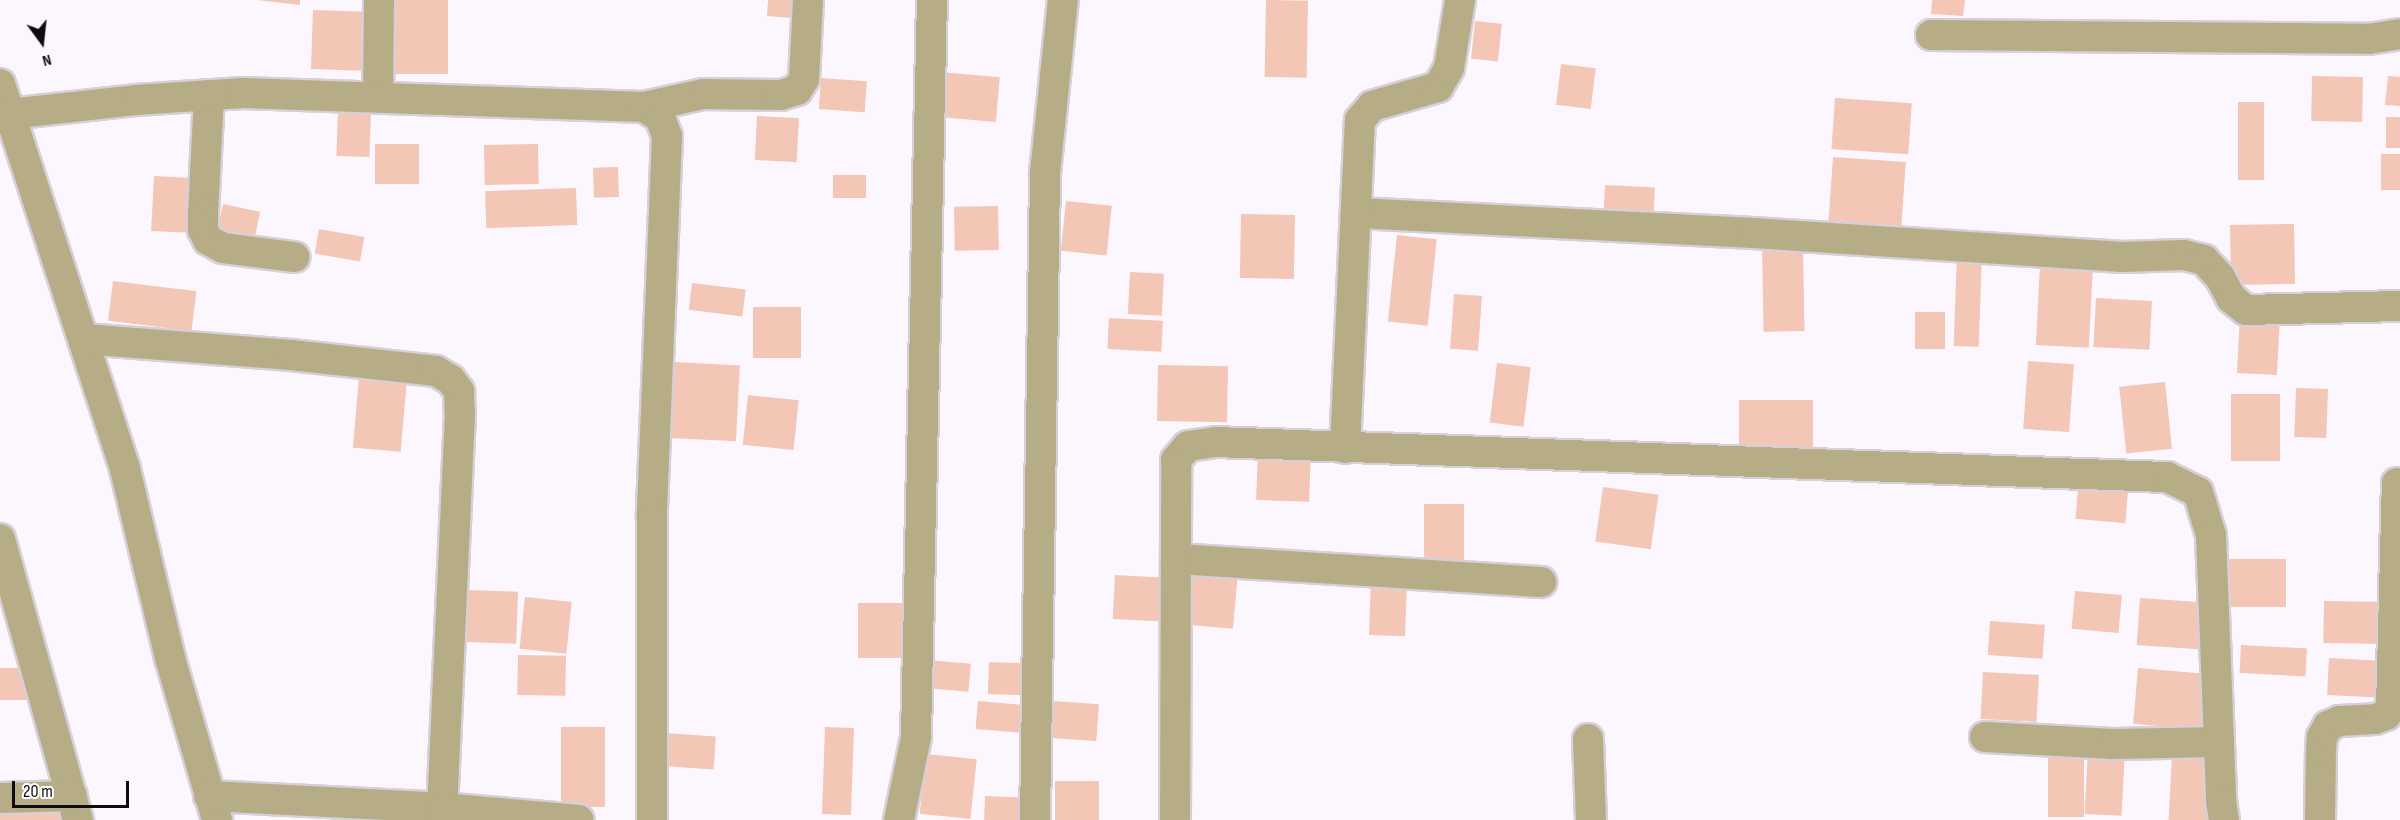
<!DOCTYPE html>
<html>
<head>
<meta charset="utf-8">
<style>
  body { margin:0 }
  #map { position:relative; width:2400px; height:820px; overflow:hidden; background:#fcf7ff; font-family:"Sofia Sans Condensed",sans-serif }
  div>[style] { position:absolute }
  .building>* { inset:0; background:#f4c6b6; transform-origin:0 0 }
  .roads { filter:drop-shadow(2px 0 #d6d1d9) drop-shadow(-2px 0 #d6d1d9) drop-shadow(0 2px #d6d1d9) drop-shadow(0 -2px #d6d1d9) }
  .street>* { height:30px; margin:-15px; padding:0 15px; transform-origin:15px; border-radius:15px; background:#b6ad87 }
  span { translate:-50% -50%; white-space:nowrap; text-align:center; line-height:1.15; -webkit-text-stroke:4.5px #fff; paint-order:stroke }
  .north { position:absolute; left:12px; top:12px; width:60px; height:60px; -webkit-text-stroke:4px #fff; paint-order:stroke; rotate:165deg; font-size:16px; font-weight:700; line-height:24px; text-align:center; color:#0e0c0f }
  .north::after { content:''; display:block; margin:auto; width:21px; height:27px; background:#0e0c0f; clip-path:polygon(50% 0,100% 100%,50% 72%,0 100%) }
  .scale { position:absolute; left:12px; top:781px; width:117px; height:27px; box-sizing:border-box; border:3px solid #0e0c0f; border-top:0; padding-left:8px; font-size:18px; line-height:21px; white-space:nowrap; color:#0e0c0f; -webkit-text-stroke:4px #fff; paint-order:stroke }
</style>
</head>
<body>
<div id="map">
  <div class="building">
    <i style="clip-path:polygon(257px 0,300px 0,300px 5px)"></i>
    <i style="left:384px;top:0;width:64px;height:74px"></i>
    <i style="clip-path:polygon(768px 0,806px 0,805px 19px,767px 16px)"></i>
    <i style="left:1266px;top:0;width:42px;height:77px;rotate:1deg"></i>
    <i style="clip-path:polygon(1932px 0,1965px 0,1963px 16px,1931px 14px)"></i>
    <i style="left:313px;top:10px;width:58px;height:59px;rotate:2deg"></i>
    <i style="left:1475px;top:21px;width:27px;height:38px;rotate:6deg"></i>
    <i style="left:1561px;top:64px;width:35px;height:41px;rotate:7deg"></i>
    <i style="left:940px;top:72px;width:60px;height:45px;rotate:5deg"></i>
    <i style="left:2312px;top:76px;width:51px;height:45px;rotate:1deg"></i>
    <i style="clip-path:polygon(2388px 76px,2400px 77px,2400px 106px,2385px 105px)"></i>
    <i style="left:821px;top:78px;width:46px;height:31px;rotate:4deg"></i>
    <i style="left:1835px;top:98px;width:77px;height:51px;rotate:4deg"></i>
    <i style="left:2238px;top:102px;width:26px;height:78px"></i>
    <i style="left:338px;top:110px;width:33px;height:46px;rotate:2deg"></i>
    <i style="left:757px;top:116px;width:42px;height:44px;rotate:3deg"></i>
    <i style="left:2386px;top:117px;width:14px;height:31px"></i>
    <i style="left:375px;top:144px;width:44px;height:40px"></i>
    <i style="left:538px;top:144px;width:40px;height:54px;rotate:89deg"></i>
    <i style="left:2381px;top:154px;width:19px;height:36px"></i>
    <i style="left:1833px;top:157px;width:73px;height:69px;rotate:4deg"></i>
    <i style="left:618px;top:167px;width:30px;height:25px;rotate:88deg"></i>
    <i style="left:833px;top:175px;width:33px;height:23px"></i>
    <i style="left:154px;top:176px;width:42px;height:55px;rotate:3deg"></i>
    <i style="left:1605px;top:185px;width:50px;height:29px;rotate:3deg"></i>
    <i style="left:576px;top:188px;width:37px;height:91px;rotate:88deg"></i>
    <i style="left:1066px;top:201px;width:46px;height:50px;rotate:6deg"></i>
    <i style="left:223px;top:204px;width:38px;height:30px;rotate:12deg"></i>
    <i style="left:998px;top:206px;width:44px;height:44px;rotate:89deg"></i>
    <i style="left:1241px;top:214px;width:54px;height:64px;rotate:1deg"></i>
    <i style="left:2294px;top:224px;width:60px;height:64px;rotate:89deg"></i>
    <i style="left:319px;top:229px;width:46px;height:25px;rotate:10deg"></i>
    <i style="left:1397px;top:235px;width:40px;height:87px;rotate:6deg"></i>
    <i style="left:1803px;top:245px;width:86px;height:41px;rotate:89deg"></i>
    <i style="left:1957px;top:252px;width:25px;height:94px;rotate:2deg"></i>
    <i style="left:2040px;top:265px;width:53px;height:80px;rotate:3deg"></i>
    <i style="left:1130px;top:272px;width:34px;height:42px;rotate:3deg"></i>
    <i style="left:113px;top:281px;width:84px;height:40px;rotate:7deg"></i>
    <i style="left:692px;top:283px;width:54px;height:27px;rotate:7deg"></i>
    <i style="left:1454px;top:294px;width:28px;height:55px;rotate:4deg"></i>
    <i style="left:2096px;top:298px;width:56px;height:49px;rotate:3deg"></i>
    <i style="left:753px;top:307px;width:48px;height:51px"></i>
    <i style="left:1915px;top:312px;width:30px;height:37px"></i>
    <i style="left:2240px;top:315px;width:40px;height:58px;rotate:3deg"></i>
    <i style="left:1109px;top:318px;width:54px;height:31px;rotate:3deg"></i>
    <i style="left:2028px;top:361px;width:46px;height:68px;rotate:4deg"></i>
    <i style="left:674px;top:362px;width:66px;height:76px;rotate:3deg"></i>
    <i style="left:1497px;top:363px;width:34px;height:60px;rotate:7deg"></i>
    <i style="left:1158px;top:365px;width:70px;height:56px;rotate:1deg"></i>
    <i style="left:360px;top:366px;width:48px;height:82px;rotate:5deg"></i>
    <i style="left:2165px;top:382px;width:67px;height:46px;rotate:84deg"></i>
    <i style="left:2296px;top:388px;width:32px;height:49px;rotate:2deg"></i>
    <i style="left:2231px;top:394px;width:49px;height:67px"></i>
    <i style="left:748px;top:395px;width:51px;height:50px;rotate:6deg"></i>
    <i style="left:1739px;top:400px;width:74px;height:61px"></i>
    <i style="left:1258px;top:448px;width:53px;height:52px;rotate:2deg"></i>
    <i style="left:2079px;top:478px;width:50px;height:41px;rotate:5deg"></i>
    <i style="left:1603px;top:487px;width:56px;height:55px;rotate:8deg"></i>
    <i style="left:1464px;top:504px;width:56px;height:40px;rotate:90deg"></i>
    <i style="left:2224px;top:559px;width:62px;height:48px"></i>
    <i style="left:1192px;top:569px;width:46px;height:56px;rotate:5deg"></i>
    <i style="left:1115px;top:575px;width:55px;height:44px;rotate:3deg"></i>
    <i style="left:1371px;top:579px;width:36px;height:56px;rotate:2deg"></i>
    <i style="left:466px;top:590px;width:52px;height:52px;rotate:2deg"></i>
    <i style="left:2075px;top:591px;width:47px;height:38px;rotate:5deg"></i>
    <i style="left:525px;top:597px;width:47px;height:52px;rotate:6deg"></i>
    <i style="left:2140px;top:598px;width:69px;height:47px;rotate:4deg"></i>
    <i style="left:2324px;top:601px;width:63px;height:42px;rotate:1deg"></i>
    <i style="left:858px;top:603px;width:57px;height:55px"></i>
    <i style="left:1990px;top:621px;width:55px;height:34px;rotate:4deg"></i>
    <i style="left:2241px;top:645px;width:66px;height:28px;rotate:3deg"></i>
    <i style="left:518px;top:655px;width:48px;height:40px;rotate:1deg"></i>
    <i style="left:2329px;top:658px;width:65px;height:37px;rotate:3deg"></i>
    <i style="left:927px;top:660px;width:44px;height:28px;rotate:5deg"></i>
    <i style="left:989px;top:662px;width:46px;height:32px;rotate:2deg"></i>
    <i style="left:0;top:668px;width:29px;height:32px"></i>
    <i style="left:2138px;top:668px;width:70px;height:56px;rotate:5deg"></i>
    <i style="left:1983px;top:672px;width:56px;height:47px;rotate:3deg"></i>
    <i style="left:978px;top:701px;width:56px;height:28px;rotate:5deg"></i>
    <i style="left:1053px;top:701px;width:46px;height:37px;rotate:4deg"></i>
    <i style="left:561px;top:727px;width:44px;height:80px"></i>
    <i style="left:825px;top:727px;width:29px;height:87px;rotate:2deg"></i>
    <i style="left:665px;top:733px;width:51px;height:33px;rotate:4deg"></i>
    <i style="left:2048px;top:745px;width:36px;height:72px"></i>
    <i style="left:2088px;top:748px;width:37px;height:66px;rotate:3deg"></i>
    <i style="left:926px;top:754px;width:51px;height:60px;rotate:6deg"></i>
    <i style="left:2172px;top:755px;width:40px;height:65px;rotate:3deg"></i>
    <i style="left:1055px;top:781px;width:44px;height:39px"></i>
    <i style="left:985px;top:796px;width:49px;height:24px;rotate:2deg"></i>
    <i style="left:0;top:805px;width:66px;height:15px;rotate:1deg"></i>
  </div>
  <div class="roads">
    <div class="street">
      <i style="left:1931px;top:35px;width:438px;rotate:0.5deg"></i>
      <i style="left:2369px;top:39px;width:31px;rotate:-9deg"></i>
      <i style="left:0;top:84px;width:405px;rotate:72deg"></i>
      <i style="left:125px;top:469px;width:194px;rotate:76.6deg"></i>
      <i style="left:170px;top:658px;width:169px;rotate:73.8deg"></i>
      <i style="left:209px;top:95px;width:118px;rotate:92.9deg"></i>
      <i style="left:203px;top:213px;width:17px;rotate:90deg"></i>
      <i style="left:203px;top:230px;width:11px;rotate:63deg"></i>
      <i style="left:208px;top:240px;width:17px;rotate:28deg"></i>
      <i style="left:223px;top:248px;width:72px;rotate:7.2deg"></i>
      <i style="left:378px;top:97px;width:97px;rotate:-89.4deg"></i>
      <i style="left:644px;top:107px;width:60px;rotate:-12.4deg"></i>
      <i style="left:703px;top:94px;width:78px;rotate:0.7deg"></i>
      <i style="left:781px;top:95px;width:17px;rotate:-17deg"></i>
      <i style="left:797px;top:90px;width:13px;rotate:-58deg"></i>
      <i style="left:804px;top:79px;width:79px;rotate:-87.1deg"></i>
      <i style="left:0;top:115px;width:136px;rotate:-6.3deg"></i>
      <i style="left:135px;top:100px;width:108px;rotate:-3.7deg"></i>
      <i style="left:243px;top:93px;width:401px;rotate:2deg"></i>
      <i style="left:644px;top:107px;width:19px;rotate:32deg"></i>
      <i style="left:660px;top:117px;width:20px;rotate:70deg"></i>
      <i style="left:667px;top:136px;width:381px;rotate:92.3deg"></i>
      <i style="left:652px;top:517px;width:303px;rotate:90deg"></i>
      <i style="left:1357px;top:213px;width:397px;rotate:2.9deg"></i>
      <i style="left:1753px;top:233px;width:371px;rotate:3.7deg"></i>
      <i style="left:2123px;top:257px;width:61px;rotate:-1.9deg"></i>
      <i style="left:2184px;top:255px;width:21px;rotate:14deg"></i>
      <i style="left:2204px;top:260px;width:23px;rotate:47deg"></i>
      <i style="left:2220px;top:277px;width:24px;rotate:62deg"></i>
      <i style="left:2231px;top:298px;width:19px;rotate:39deg"></i>
      <i style="left:2246px;top:310px;width:154px;rotate:-1.5deg"></i>
      <i style="left:84px;top:339px;width:208px;rotate:4.4deg"></i>
      <i style="left:291px;top:355px;width:146px;rotate:6.3deg"></i>
      <i style="left:436px;top:371px;width:17px;rotate:31deg"></i>
      <i style="left:451px;top:380px;width:14px;rotate:54deg"></i>
      <i style="left:459px;top:391px;width:23px;rotate:88deg"></i>
      <i style="left:460px;top:414px;width:394px;rotate:92.6deg"></i>
      <i style="left:1345px;top:448px;width:328px;rotate:-87.4deg"></i>
      <i style="left:1360px;top:120px;width:18px;rotate:-49deg"></i>
      <i style="left:1372px;top:106px;width:69px;rotate:-16.1deg"></i>
      <i style="left:1438px;top:87px;width:22px;rotate:-60deg"></i>
      <i style="left:1449px;top:68px;width:69px;rotate:-80.8deg"></i>
      <i style="left:0;top:539px;width:292px;rotate:74.5deg"></i>
      <i style="left:1176px;top:559px;width:366px;rotate:3.6deg"></i>
      <i style="left:1985px;top:737px;width:128px;rotate:3.1deg"></i>
      <i style="left:2113px;top:744px;width:106px;rotate:-1.1deg"></i>
      <i style="left:1588px;top:739px;width:81px;rotate:87.9deg"></i>
      <i style="left:209px;top:796px;width:233px;rotate:2.9deg"></i>
      <i style="left:442px;top:808px;width:137px;rotate:5deg"></i>
      <i style="left:0;top:798px;width:72px;rotate:-1.6deg"></i>
      <i style="left:899px;top:820px;width:85px;rotate:-78.4deg"></i>
      <i style="left:916px;top:737px;width:737px;rotate:-88.76deg"></i>
      <i style="left:1035px;top:820px;width:647px;rotate:-89.11deg"></i>
      <i style="left:1045px;top:173px;width:174px;rotate:-84.1deg"></i>
      <i style="left:1175px;top:820px;width:360px;rotate:-89.8deg"></i>
      <i style="left:1176px;top:460px;width:18px;rotate:-49deg"></i>
      <i style="left:1188px;top:446px;width:27px;rotate:-8deg"></i>
      <i style="left:1215px;top:442px;width:953px;rotate:2.11deg"></i>
      <i style="left:2167px;top:477px;width:34px;rotate:26deg"></i>
      <i style="left:2198px;top:492px;width:45px;rotate:73.2deg"></i>
      <i style="left:2211px;top:535px;width:266px;rotate:87.8deg"></i>
      <i style="left:2221px;top:801px;width:19px;rotate:81deg"></i>
      <i style="left:2320px;top:820px;width:70px;rotate:-89.2deg"></i>
      <i style="left:2321px;top:750px;width:13px;rotate:-86deg"></i>
      <i style="left:2322px;top:737px;width:13px;rotate:-61deg"></i>
      <i style="left:2328px;top:726px;width:12px;rotate:-24deg"></i>
      <i style="left:2339px;top:721px;width:36px;rotate:-3deg"></i>
      <i style="left:2375px;top:719px;width:12px;rotate:-20deg"></i>
      <i style="left:2386px;top:715px;width:9px;rotate:-54deg"></i>
      <i style="left:2391px;top:708px;width:225px;rotate:-88.5deg"></i>
    </div>
  </div>
  <div class="north">N</div>
  <div class="scale">20 m</div>
</div>
</body>
</html>
